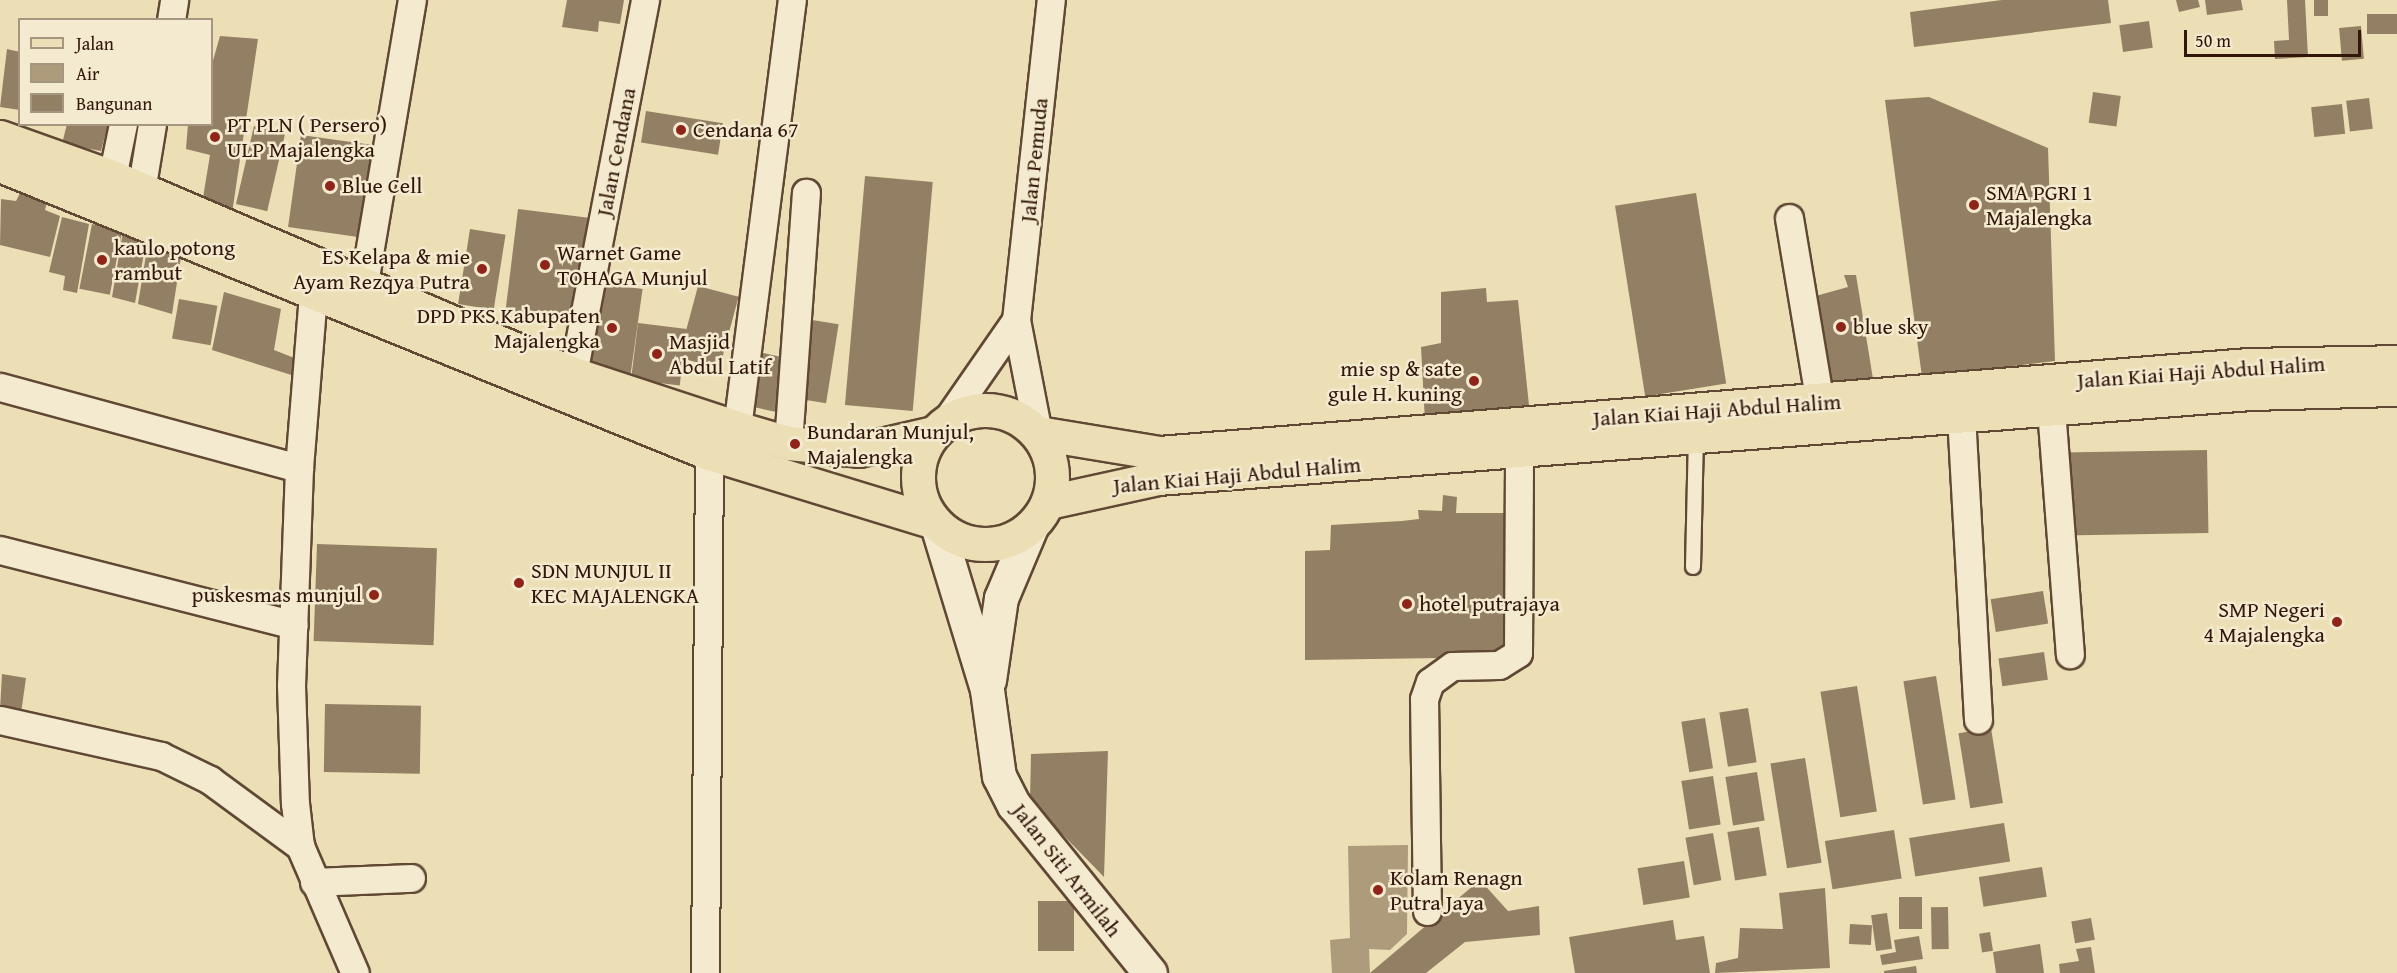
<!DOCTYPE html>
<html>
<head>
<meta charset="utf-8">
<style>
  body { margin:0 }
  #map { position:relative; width:2397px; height:973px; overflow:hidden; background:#ecdfb5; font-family:"Gentium Book Plus",serif }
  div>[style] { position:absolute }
  .water>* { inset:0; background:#ad9b7b }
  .building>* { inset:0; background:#937f63; transform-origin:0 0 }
  .roads { filter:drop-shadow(2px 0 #604835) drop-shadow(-2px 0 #604835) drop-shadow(0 2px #604835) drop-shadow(0 -2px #604835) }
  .lane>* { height:14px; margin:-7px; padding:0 7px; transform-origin:7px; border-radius:7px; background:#f3eacf }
  .street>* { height:27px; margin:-13.5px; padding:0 13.5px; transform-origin:13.5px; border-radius:13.5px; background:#f3eacf }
  .secondary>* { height:33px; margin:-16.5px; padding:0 16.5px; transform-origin:16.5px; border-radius:16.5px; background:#f3eacf }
  .primary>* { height:33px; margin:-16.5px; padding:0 16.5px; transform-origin:16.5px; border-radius:16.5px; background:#ecdfb5 }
  .primary>.ring { margin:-16.5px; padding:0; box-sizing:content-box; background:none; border:33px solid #ecdfb5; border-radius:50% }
  .dots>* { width:16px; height:16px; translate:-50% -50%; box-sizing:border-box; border:3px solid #f3eacf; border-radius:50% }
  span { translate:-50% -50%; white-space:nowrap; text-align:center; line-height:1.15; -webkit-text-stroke:5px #f3eacf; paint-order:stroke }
  .poi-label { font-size:22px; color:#32160a }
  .left { translate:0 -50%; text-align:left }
  .right { translate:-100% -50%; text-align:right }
  .street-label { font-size:22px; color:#32160a }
  .legend { position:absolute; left:18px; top:18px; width:195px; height:108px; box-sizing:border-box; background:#f3eacf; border:2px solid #a69580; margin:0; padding:8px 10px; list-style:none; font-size:18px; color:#32160a }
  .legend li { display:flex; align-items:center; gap:12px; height:30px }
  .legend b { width:30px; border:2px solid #a69580 }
  .scale { position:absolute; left:2184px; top:30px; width:177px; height:27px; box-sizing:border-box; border:3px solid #32160a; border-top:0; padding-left:8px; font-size:18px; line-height:21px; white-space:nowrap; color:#32160a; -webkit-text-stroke:4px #f3eacf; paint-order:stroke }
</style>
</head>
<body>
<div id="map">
  <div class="water">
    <i style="clip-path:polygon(1408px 845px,1407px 934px,1390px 950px,1369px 949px,1370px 973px,1332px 973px,1330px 940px,1350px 938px,1348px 846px)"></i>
  </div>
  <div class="building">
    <i style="clip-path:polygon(567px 0,624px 0,620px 24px,599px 21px,598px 32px,562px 27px)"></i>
    <i style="clip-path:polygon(2002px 0,2108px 0,2111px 23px,1914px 47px,1910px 12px)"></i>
    <i style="clip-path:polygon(2176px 0,2198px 0,2200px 7px,2179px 12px)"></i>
    <i style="clip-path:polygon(2205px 0,2241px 0,2243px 10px,2207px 15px)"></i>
    <i style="clip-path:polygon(2287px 0,2305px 0,2308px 57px,2275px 59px,2274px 41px,2289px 40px)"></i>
    <i style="left:2314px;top:0;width:14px;height:16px"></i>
    <i style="left:2367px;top:14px;width:30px;height:20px"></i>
    <i style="left:2149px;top:21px;width:27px;height:30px;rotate:82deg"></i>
    <i style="left:2361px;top:26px;width:33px;height:22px;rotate:85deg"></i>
    <i style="clip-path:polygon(220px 36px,258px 39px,231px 220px,201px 210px,210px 155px,186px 149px,188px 124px,212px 124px,212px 64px)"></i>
    <i style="clip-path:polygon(7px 49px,20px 52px,20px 110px,0 107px)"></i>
    <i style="left:2093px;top:92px;width:28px;height:31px;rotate:8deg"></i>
    <i style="clip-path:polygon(1929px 97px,2048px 148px,2055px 361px,1922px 377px,1885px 100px)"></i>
    <i style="left:2369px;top:98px;width:31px;height:23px;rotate:83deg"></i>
    <i style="left:2342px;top:104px;width:30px;height:31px;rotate:84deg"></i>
    <i style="left:646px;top:111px;width:78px;height:32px;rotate:9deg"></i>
    <i style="clip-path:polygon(67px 124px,108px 124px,101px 151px,62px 144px)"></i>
    <i style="left:254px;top:126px;width:32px;height:80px;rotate:13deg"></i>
    <i style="left:301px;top:135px;width:76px;height:93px;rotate:8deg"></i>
    <i style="left:865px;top:176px;width:68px;height:230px;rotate:5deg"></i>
    <i style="clip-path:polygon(22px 189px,48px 198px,45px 210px,60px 216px,50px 257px,0 245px,1px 199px,16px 201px)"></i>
    <i style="left:1696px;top:193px;width:193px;height:82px;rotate:81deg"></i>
    <i style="left:518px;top:209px;width:73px;height:104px;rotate:7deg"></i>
    <i style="clip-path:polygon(62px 217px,89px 224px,77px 293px,63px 290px,65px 276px,49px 272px)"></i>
    <i style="left:92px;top:224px;width:31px;height:66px;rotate:11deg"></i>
    <i style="left:470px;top:229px;width:36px;height:76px;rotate:9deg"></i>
    <i style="clip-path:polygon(123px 232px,146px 242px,135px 303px,112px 297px)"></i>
    <i style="clip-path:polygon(148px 243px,181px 257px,172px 314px,138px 304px)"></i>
    <i style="clip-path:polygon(1844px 275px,1856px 275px,1874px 385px,1825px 391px,1812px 297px,1848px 287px)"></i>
    <i style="left:599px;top:283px;width:44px;height:86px;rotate:8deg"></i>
    <i style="left:698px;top:286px;width:42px;height:74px;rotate:15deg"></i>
    <i style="clip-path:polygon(1486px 288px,1487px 302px,1518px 300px,1530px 415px,1425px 422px,1421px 347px,1441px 343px,1441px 292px)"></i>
    <i style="clip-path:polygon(224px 292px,281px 309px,274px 350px,302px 361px,301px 378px,212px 350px)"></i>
    <i style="left:179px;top:299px;width:39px;height:40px;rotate:10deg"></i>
    <i style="left:806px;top:319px;width:33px;height:80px;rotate:9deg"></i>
    <i style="left:638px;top:323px;width:49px;height:57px;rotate:7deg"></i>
    <i style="left:754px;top:351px;width:38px;height:55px;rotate:12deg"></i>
    <i style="left:2207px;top:450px;width:83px;height:144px;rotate:89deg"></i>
    <i style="clip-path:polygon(1443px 495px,1457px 497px,1456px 513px,1512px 513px,1508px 657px,1305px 660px,1305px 551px,1330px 550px,1331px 525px,1402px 521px,1419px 519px,1418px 510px,1442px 511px)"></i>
    <i style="left:317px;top:544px;width:120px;height:97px;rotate:2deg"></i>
    <i style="left:2043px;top:591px;width:33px;height:53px;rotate:81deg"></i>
    <i style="left:2044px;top:652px;width:28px;height:46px;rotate:82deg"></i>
    <i style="clip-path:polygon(2px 674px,26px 678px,21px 713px,0 710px)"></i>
    <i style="left:1936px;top:676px;width:125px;height:33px;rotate:81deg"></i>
    <i style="left:1857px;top:686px;width:127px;height:37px;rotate:81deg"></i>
    <i style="left:325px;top:704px;width:96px;height:68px;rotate:1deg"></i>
    <i style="left:1748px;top:708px;width:55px;height:29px;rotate:81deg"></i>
    <i style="left:1705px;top:718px;width:51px;height:24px;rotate:81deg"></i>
    <i style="left:1991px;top:728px;width:76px;height:33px;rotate:81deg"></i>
    <i style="clip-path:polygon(1108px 751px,1104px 877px,1030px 801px,1031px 754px)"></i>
    <i style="left:1805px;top:758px;width:106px;height:35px;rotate:81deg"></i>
    <i style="left:1757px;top:772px;width:49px;height:32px;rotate:81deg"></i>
    <i style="left:1713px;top:776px;width:49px;height:32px;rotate:81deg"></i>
    <i style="left:2004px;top:823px;width:39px;height:96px;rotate:81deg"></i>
    <i style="left:1759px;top:827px;width:49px;height:32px;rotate:81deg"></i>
    <i style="left:1894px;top:830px;width:49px;height:70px;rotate:81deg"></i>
    <i style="left:1713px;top:833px;width:48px;height:28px;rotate:80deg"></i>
    <i style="left:1684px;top:861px;width:37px;height:47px;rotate:81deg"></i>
    <i style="left:2042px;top:867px;width:30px;height:64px;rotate:81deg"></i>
    <i style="clip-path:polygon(1480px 880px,1508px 911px,1539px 906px,1540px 935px,1465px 942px,1426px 973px,1370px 973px)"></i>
    <i style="clip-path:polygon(1825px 888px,1830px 968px,1715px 973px,1716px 963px,1738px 958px,1740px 928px,1783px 929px,1779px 893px)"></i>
    <i style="left:1899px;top:897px;width:23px;height:32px"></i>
    <i style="left:1074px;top:901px;width:50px;height:36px;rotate:90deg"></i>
    <i style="left:1948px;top:907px;width:42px;height:17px;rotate:89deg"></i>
    <i style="left:1887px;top:913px;width:36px;height:16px;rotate:82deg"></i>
    <i style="left:2091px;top:918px;width:22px;height:20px;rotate:80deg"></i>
    <i style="clip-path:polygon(1673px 920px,1676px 940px,1704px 936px,1710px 973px,1575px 973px,1569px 937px)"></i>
    <i style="left:1850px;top:924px;width:22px;height:20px;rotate:3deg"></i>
    <i style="left:1990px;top:932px;width:19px;height:11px;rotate:81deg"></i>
    <i style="clip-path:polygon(1919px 936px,1923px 959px,1882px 965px,1880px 955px,1896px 952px,1894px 940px)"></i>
    <i style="clip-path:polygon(2040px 944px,2044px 973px,1996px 973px,1993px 952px)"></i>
    <i style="clip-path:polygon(2091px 947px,2095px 973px,2060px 973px,2059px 964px,2079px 961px,2076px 949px)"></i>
    <i style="clip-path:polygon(1916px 966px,1917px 973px,1884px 973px,1884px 971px)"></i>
  </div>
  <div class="roads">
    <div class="lane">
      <i style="left:1693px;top:567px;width:128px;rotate:-88.7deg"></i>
    </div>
    <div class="street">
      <i style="left:171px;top:20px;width:20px;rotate:-81deg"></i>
      <i style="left:112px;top:177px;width:54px;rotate:-78.3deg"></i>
      <i style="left:138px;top:209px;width:86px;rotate:-80.6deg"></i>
      <i style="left:1789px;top:218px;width:188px;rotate:80.5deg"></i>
      <i style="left:364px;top:283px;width:287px;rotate:-80.4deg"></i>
      <i style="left:313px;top:294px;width:175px;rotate:94.6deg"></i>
      <i style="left:299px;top:468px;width:217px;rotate:92.1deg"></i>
      <i style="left:291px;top:685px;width:118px;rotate:88.1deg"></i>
      <i style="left:295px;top:803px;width:43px;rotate:83.4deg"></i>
      <i style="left:300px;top:846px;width:138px;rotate:66.6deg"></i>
      <i style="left:573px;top:374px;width:381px;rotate:-79.1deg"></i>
      <i style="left:0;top:387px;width:310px;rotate:15.2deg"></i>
      <i style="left:2051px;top:409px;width:246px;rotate:85.6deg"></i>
      <i style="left:1961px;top:415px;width:305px;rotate:86.8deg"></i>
      <i style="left:946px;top:421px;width:123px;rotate:-55.3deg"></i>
      <i style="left:737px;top:428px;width:432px;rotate:-82.7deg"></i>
      <i style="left:1038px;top:433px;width:115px;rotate:-101deg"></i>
      <i style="left:1016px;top:320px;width:322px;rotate:-83.8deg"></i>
      <i style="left:788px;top:443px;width:251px;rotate:-85.9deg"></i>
      <i style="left:0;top:550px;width:303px;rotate:14.3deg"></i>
      <i style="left:0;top:720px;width:165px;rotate:12.6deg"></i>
      <i style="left:161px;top:756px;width:55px;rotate:26.1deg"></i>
      <i style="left:210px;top:780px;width:112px;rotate:36.3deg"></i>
      <i style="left:314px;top:882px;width:97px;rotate:-2.4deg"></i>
      <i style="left:1427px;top:911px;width:212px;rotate:-90.8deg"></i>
      <i style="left:1424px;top:699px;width:18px;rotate:-71deg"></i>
      <i style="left:1430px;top:682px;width:27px;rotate:-36deg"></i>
      <i style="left:1452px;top:666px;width:47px;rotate:-1.2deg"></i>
      <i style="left:1499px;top:665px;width:22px;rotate:-32deg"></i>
      <i style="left:1518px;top:653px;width:201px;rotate:-89.7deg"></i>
      <i style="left:705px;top:973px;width:520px;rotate:-89.56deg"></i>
    </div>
    <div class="secondary">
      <i style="left:937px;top:525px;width:172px;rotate:73.1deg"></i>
      <i style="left:987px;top:690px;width:87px;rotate:82.1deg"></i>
      <i style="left:999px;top:776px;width:33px;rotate:63deg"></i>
      <i style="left:1014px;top:805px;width:216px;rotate:51deg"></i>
      <i style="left:989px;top:680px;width:83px;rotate:-81.7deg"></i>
      <i style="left:1001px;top:598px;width:77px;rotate:-67.1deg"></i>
    </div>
    <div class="primary">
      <i style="left:0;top:137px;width:119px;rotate:19.7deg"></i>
      <i style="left:112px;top:177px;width:501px;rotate:23.14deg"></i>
      <i style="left:573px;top:374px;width:173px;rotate:18.2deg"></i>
      <i style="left:737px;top:428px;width:53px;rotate:16.4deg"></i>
      <i style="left:788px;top:443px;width:71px;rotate:5.6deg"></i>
      <i style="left:859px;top:450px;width:76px;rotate:-12.9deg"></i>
      <i style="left:0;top:165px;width:765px;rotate:22.11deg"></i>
      <i style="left:709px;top:453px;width:233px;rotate:17deg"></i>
      <i class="ring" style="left:918px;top:410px;width:101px;height:101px"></i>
      <i style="left:1038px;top:433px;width:123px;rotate:9.4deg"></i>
      <i style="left:1159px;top:453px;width:1092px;rotate:-4.62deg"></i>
      <i style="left:2247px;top:365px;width:150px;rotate:-1.1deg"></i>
      <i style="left:1048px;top:502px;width:113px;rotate:-12.3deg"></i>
      <i style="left:1158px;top:478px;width:1095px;rotate:-4.45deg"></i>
      <i style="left:2250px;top:393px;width:147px;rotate:-1.6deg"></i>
    </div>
  </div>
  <div class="dots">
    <i style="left:681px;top:130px;background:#8f2418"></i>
    <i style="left:215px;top:137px;background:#8f2418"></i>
    <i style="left:330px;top:186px;background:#8f2418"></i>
    <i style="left:1974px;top:205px;background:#8f2418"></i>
    <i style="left:102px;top:260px;background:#8f2418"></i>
    <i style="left:545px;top:265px;background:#8f2418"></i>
    <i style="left:482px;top:269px;background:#8f2418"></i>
    <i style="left:1841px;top:327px;background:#8f2418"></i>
    <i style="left:612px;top:328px;background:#8f2418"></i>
    <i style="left:657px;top:354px;background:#8f2418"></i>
    <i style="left:1474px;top:381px;background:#8f2418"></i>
    <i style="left:795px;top:444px;background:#8f2418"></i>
    <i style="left:519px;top:583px;background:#8f2418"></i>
    <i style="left:374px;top:595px;background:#8f2418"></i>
    <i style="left:1407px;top:604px;background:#8f2418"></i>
    <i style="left:2337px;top:622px;background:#8f2418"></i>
    <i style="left:1378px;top:890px;background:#8f2418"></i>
  </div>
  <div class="poi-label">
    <span class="left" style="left:227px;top:137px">PT PLN ( Persero)<br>ULP Majalengka</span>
    <span class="left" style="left:693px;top:130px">Cendana 67</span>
    <span class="left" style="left:342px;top:186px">Blue Cell</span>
    <span class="left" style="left:1986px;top:205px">SMA PGRI 1<br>Majalengka</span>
    <span class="left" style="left:114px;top:260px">kaulo potong<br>rambut</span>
    <span class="left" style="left:557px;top:265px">Warnet Game<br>TOHAGA Munjul</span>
    <span class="right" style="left:470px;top:269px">ES Kelapa &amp; mie<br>Ayam Rezqya Putra</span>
    <span class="right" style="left:600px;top:328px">DPD PKS Kabupaten<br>Majalengka</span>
    <span class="left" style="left:1853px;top:327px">blue sky</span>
    <span class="left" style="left:669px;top:354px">Masjid<br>Abdul Latif</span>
    <span class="right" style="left:1462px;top:381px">mie sp &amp; sate<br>gule H. kuning</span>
    <span class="left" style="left:807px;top:444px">Bundaran Munjul,<br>Majalengka</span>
    <span class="left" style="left:531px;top:583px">SDN MUNJUL II<br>KEC MAJALENGKA</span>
    <span class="right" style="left:362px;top:595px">puskesmas munjul</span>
    <span class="left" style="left:1419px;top:604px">hotel putrajaya</span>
    <span class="right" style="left:2325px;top:622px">SMP Negeri<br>4 Majalengka</span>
    <span class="left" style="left:1390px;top:890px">Kolam Renagn<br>Putra Jaya</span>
  </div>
  <div class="street-label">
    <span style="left:616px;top:152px;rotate:-79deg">Jalan Cendana</span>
    <span style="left:1034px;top:160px;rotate:-84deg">Jalan Pemuda</span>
    <span style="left:2201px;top:372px;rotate:-4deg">Jalan Kiai Haji Abdul Halim</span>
    <span style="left:1717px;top:410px;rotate:-4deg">Jalan Kiai Haji Abdul Halim</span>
    <span style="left:1237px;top:475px;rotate:-5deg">Jalan Kiai Haji Abdul Halim</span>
    <span style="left:1067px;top:870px;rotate:52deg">Jalan Siti Armilah</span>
  </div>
  <ul class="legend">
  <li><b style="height:8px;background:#ecdfb5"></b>Jalan</li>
  <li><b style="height:16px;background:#ad9b7b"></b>Air</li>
  <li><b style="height:16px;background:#937f63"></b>Bangunan</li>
  </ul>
  <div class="scale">50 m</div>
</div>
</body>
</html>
